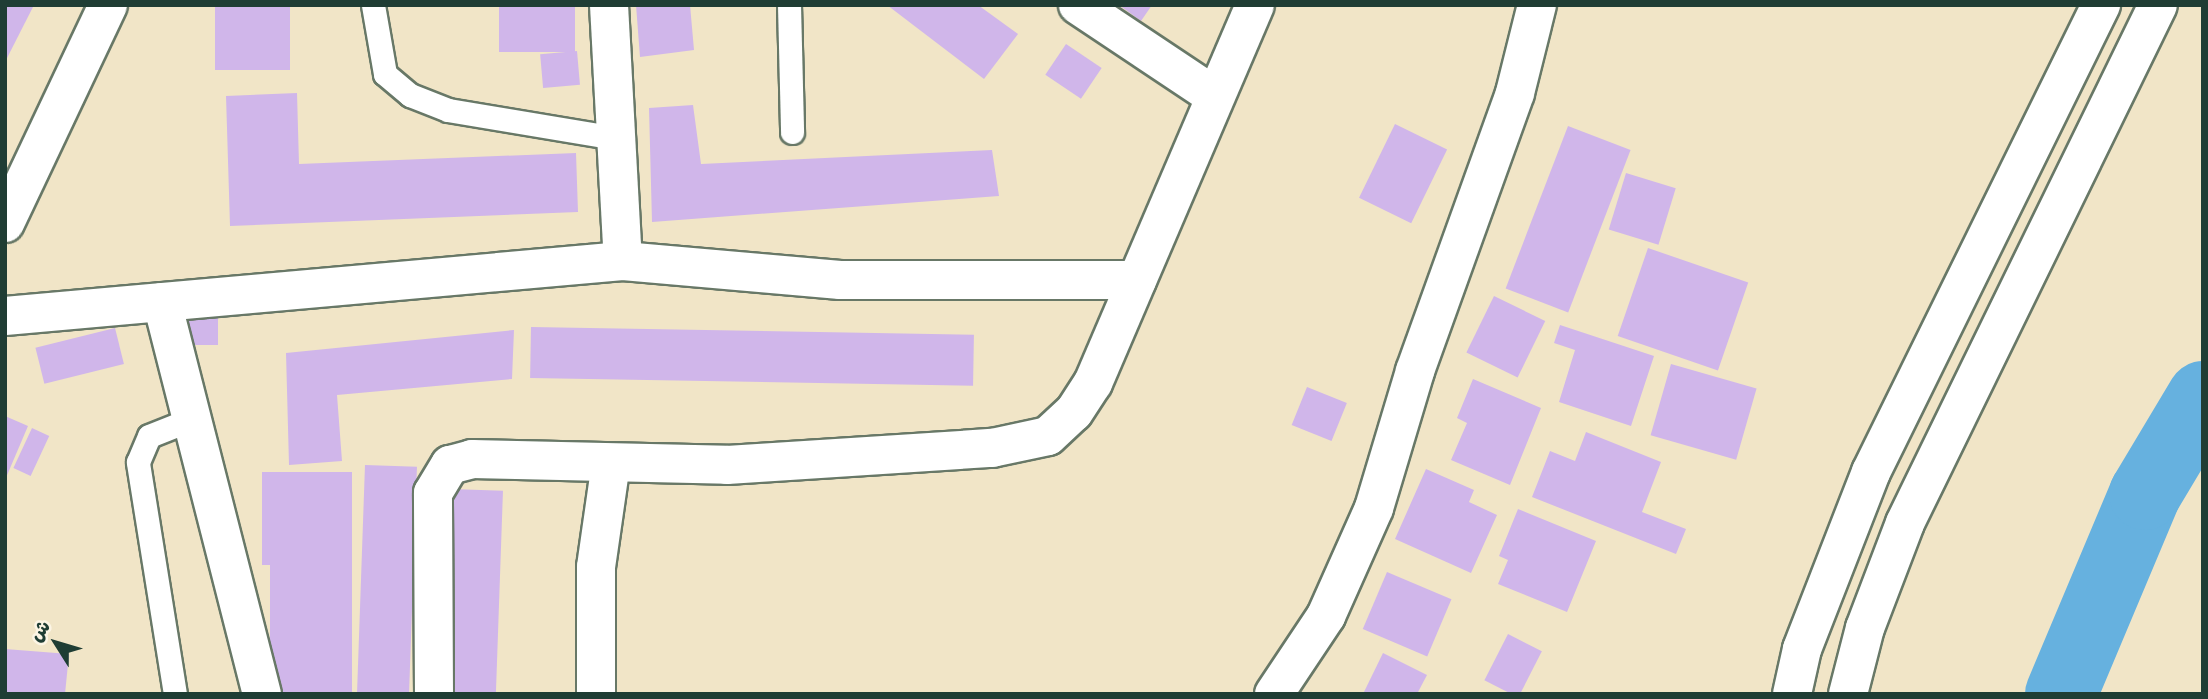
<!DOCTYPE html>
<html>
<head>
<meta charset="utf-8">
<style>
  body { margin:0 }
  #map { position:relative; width:2208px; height:699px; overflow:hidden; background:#f1e5c7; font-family:Mali,"Playpen Sans Arabic",sans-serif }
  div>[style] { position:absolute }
  .river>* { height:72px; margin:-36px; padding:0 36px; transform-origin:36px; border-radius:36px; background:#66b1df }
  .building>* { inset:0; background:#d0b6ea; transform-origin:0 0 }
  .roads { filter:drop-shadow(2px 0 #687867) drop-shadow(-2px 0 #687867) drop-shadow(0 2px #687867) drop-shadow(0 -2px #687867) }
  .service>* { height:23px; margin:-11.5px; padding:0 11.5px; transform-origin:11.5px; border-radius:11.5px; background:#fff }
  .minor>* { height:38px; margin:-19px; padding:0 19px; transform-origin:19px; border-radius:19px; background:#fff }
  .trunk>* { height:38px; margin:-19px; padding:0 19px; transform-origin:19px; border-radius:19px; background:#fff }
  span { translate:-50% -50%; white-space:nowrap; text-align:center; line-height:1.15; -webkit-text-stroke:7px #fcf5e5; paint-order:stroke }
  .frame { position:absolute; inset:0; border:7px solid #1f3d34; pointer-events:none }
  .north { position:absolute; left:21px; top:608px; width:70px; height:70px; -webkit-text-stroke:5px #fcf5e5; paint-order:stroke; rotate:307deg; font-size:19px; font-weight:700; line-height:28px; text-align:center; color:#1f3d34 }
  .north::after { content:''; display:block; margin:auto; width:24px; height:32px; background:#1f3d34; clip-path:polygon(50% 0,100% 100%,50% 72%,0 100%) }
</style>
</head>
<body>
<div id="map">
  <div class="river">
    <i style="left:2061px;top:694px;width:217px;rotate:-67.2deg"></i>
    <i style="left:2145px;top:494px;width:113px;rotate:-59.1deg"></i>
  </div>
  <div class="building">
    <i style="clip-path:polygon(5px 5px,34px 5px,5px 62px)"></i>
    <i style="left:215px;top:5px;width:75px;height:65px"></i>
    <i style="left:499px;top:5px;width:76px;height:47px"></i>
    <i style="clip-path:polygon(636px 5px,690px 5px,694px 50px,640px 57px)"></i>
    <i style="clip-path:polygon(887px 5px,978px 5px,1018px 34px,984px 79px)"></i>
    <i style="clip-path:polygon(1119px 5px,1152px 5px,1141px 21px)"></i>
    <i style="left:1066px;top:44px;width:43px;height:37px;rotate:34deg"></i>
    <i style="left:577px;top:51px;width:34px;height:37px;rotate:85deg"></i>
    <i style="clip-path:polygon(297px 93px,299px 164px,576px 153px,578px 212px,230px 226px,226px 96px)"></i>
    <i style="clip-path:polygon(693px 105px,701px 164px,992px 150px,999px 196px,652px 222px,649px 108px)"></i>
    <i style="left:1395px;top:124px;width:58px;height:82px;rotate:26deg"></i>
    <i style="left:1568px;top:126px;width:67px;height:174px;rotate:21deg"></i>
    <i style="left:1626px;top:173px;width:52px;height:59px;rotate:17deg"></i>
    <i style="left:1648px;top:248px;width:106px;height:93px;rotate:19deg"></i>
    <i style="left:1494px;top:296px;width:57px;height:63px;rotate:26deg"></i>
    <i style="left:181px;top:308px;width:37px;height:37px"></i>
    <i style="clip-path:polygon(1560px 325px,1654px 356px,1631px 426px,1559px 402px,1575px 350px,1554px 343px)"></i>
    <i style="left:531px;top:327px;width:443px;height:51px;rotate:1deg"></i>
    <i style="left:115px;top:328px;width:37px;height:82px;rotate:76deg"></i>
    <i style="clip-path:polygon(514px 330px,512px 379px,337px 395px,342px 461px,289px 465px,286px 353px)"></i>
    <i style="left:1671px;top:364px;width:89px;height:74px;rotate:16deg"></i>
    <i style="clip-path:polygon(1473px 379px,1541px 408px,1510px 485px,1451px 460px,1467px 423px,1457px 418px)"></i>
    <i style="left:1307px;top:387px;width:43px;height:41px;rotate:22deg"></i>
    <i style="clip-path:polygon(5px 416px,28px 426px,5px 480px)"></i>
    <i style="left:32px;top:428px;width:19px;height:44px;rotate:25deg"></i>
    <i style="clip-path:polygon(1586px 432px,1661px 462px,1642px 512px,1686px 529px,1676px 554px,1532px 497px,1550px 451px,1575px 461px)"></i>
    <i style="left:365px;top:465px;width:52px;height:229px;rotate:2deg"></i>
    <i style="clip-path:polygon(1426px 469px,1474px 490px,1469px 502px,1497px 515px,1471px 573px,1395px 539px)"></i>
    <i style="clip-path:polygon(262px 472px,352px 472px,352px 694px,279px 694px,279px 678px,270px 678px,270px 565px,262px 565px)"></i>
    <i style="left:451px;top:489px;width:52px;height:205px;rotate:2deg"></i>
    <i style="clip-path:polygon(1518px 509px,1596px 541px,1567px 612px,1498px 584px,1508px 560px,1499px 556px)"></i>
    <i style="left:1387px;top:572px;width:70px;height:62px;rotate:23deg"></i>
    <i style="left:1508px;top:634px;width:38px;height:52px;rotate:27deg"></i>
    <i style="clip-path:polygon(5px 649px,69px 654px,65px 694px,5px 694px)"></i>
    <i style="clip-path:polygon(1383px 653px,1427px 675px,1417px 694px,1363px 694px)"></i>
  </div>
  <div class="roads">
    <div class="service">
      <i style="left:373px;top:5px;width:70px;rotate:80.1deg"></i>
      <i style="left:385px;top:74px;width:33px;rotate:40deg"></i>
      <i style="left:410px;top:95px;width:41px;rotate:21.5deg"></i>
      <i style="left:448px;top:110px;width:170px;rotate:9.5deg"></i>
      <i style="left:789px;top:5px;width:127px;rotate:88.6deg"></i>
      <i style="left:175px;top:694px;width:235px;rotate:-99.1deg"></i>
      <i style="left:138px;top:462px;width:28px;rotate:-67deg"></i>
      <i style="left:149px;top:436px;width:46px;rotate:-21.6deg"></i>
    </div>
    <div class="minor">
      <i style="left:609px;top:5px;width:256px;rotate:86.9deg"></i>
      <i style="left:1078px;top:5px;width:162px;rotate:33.7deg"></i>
      <i style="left:5px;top:223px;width:241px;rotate:-64.7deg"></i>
      <i style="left:162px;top:302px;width:405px;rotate:75.7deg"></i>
      <i style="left:5px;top:316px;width:620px;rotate:-5.09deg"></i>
      <i style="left:623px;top:261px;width:218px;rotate:5deg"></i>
      <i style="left:840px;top:280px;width:297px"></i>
      <i style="left:434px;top:694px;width:201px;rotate:-90.3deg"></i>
      <i style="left:433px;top:493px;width:33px;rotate:-59deg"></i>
      <i style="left:450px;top:465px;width:23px;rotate:-15deg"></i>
      <i style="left:472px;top:459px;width:255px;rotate:1.3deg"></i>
      <i style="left:727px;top:465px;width:266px;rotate:-3.7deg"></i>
      <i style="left:992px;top:448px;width:57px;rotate:-12.1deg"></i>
      <i style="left:1048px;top:436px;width:35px;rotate:-43deg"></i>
      <i style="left:1074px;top:412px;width:35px;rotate:-57deg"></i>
      <i style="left:1093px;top:383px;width:411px;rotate:-66.8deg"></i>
      <i style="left:596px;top:694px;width:127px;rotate:-90deg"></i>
      <i style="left:596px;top:567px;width:105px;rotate:-81.8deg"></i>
      <i style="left:1274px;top:694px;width:94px;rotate:-56.3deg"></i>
      <i style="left:1326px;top:616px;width:118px;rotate:-66deg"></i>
      <i style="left:1374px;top:508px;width:143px;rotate:-73.3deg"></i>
      <i style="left:1415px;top:371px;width:295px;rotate:-70.2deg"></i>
      <i style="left:1515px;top:93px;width:91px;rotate:-76deg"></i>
    </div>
    <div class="trunk">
      <i style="left:1792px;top:694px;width:46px;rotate:-77.5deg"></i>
      <i style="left:1802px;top:649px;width:190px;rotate:-68.7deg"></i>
      <i style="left:1871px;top:472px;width:521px;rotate:-63.78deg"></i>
      <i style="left:1848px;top:694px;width:68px;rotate:-75.6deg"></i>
      <i style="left:1865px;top:628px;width:112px;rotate:-69.1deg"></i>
      <i style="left:1905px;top:523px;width:576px;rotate:-63.97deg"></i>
    </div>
  </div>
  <div class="frame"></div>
  <div class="north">ش</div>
</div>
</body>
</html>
